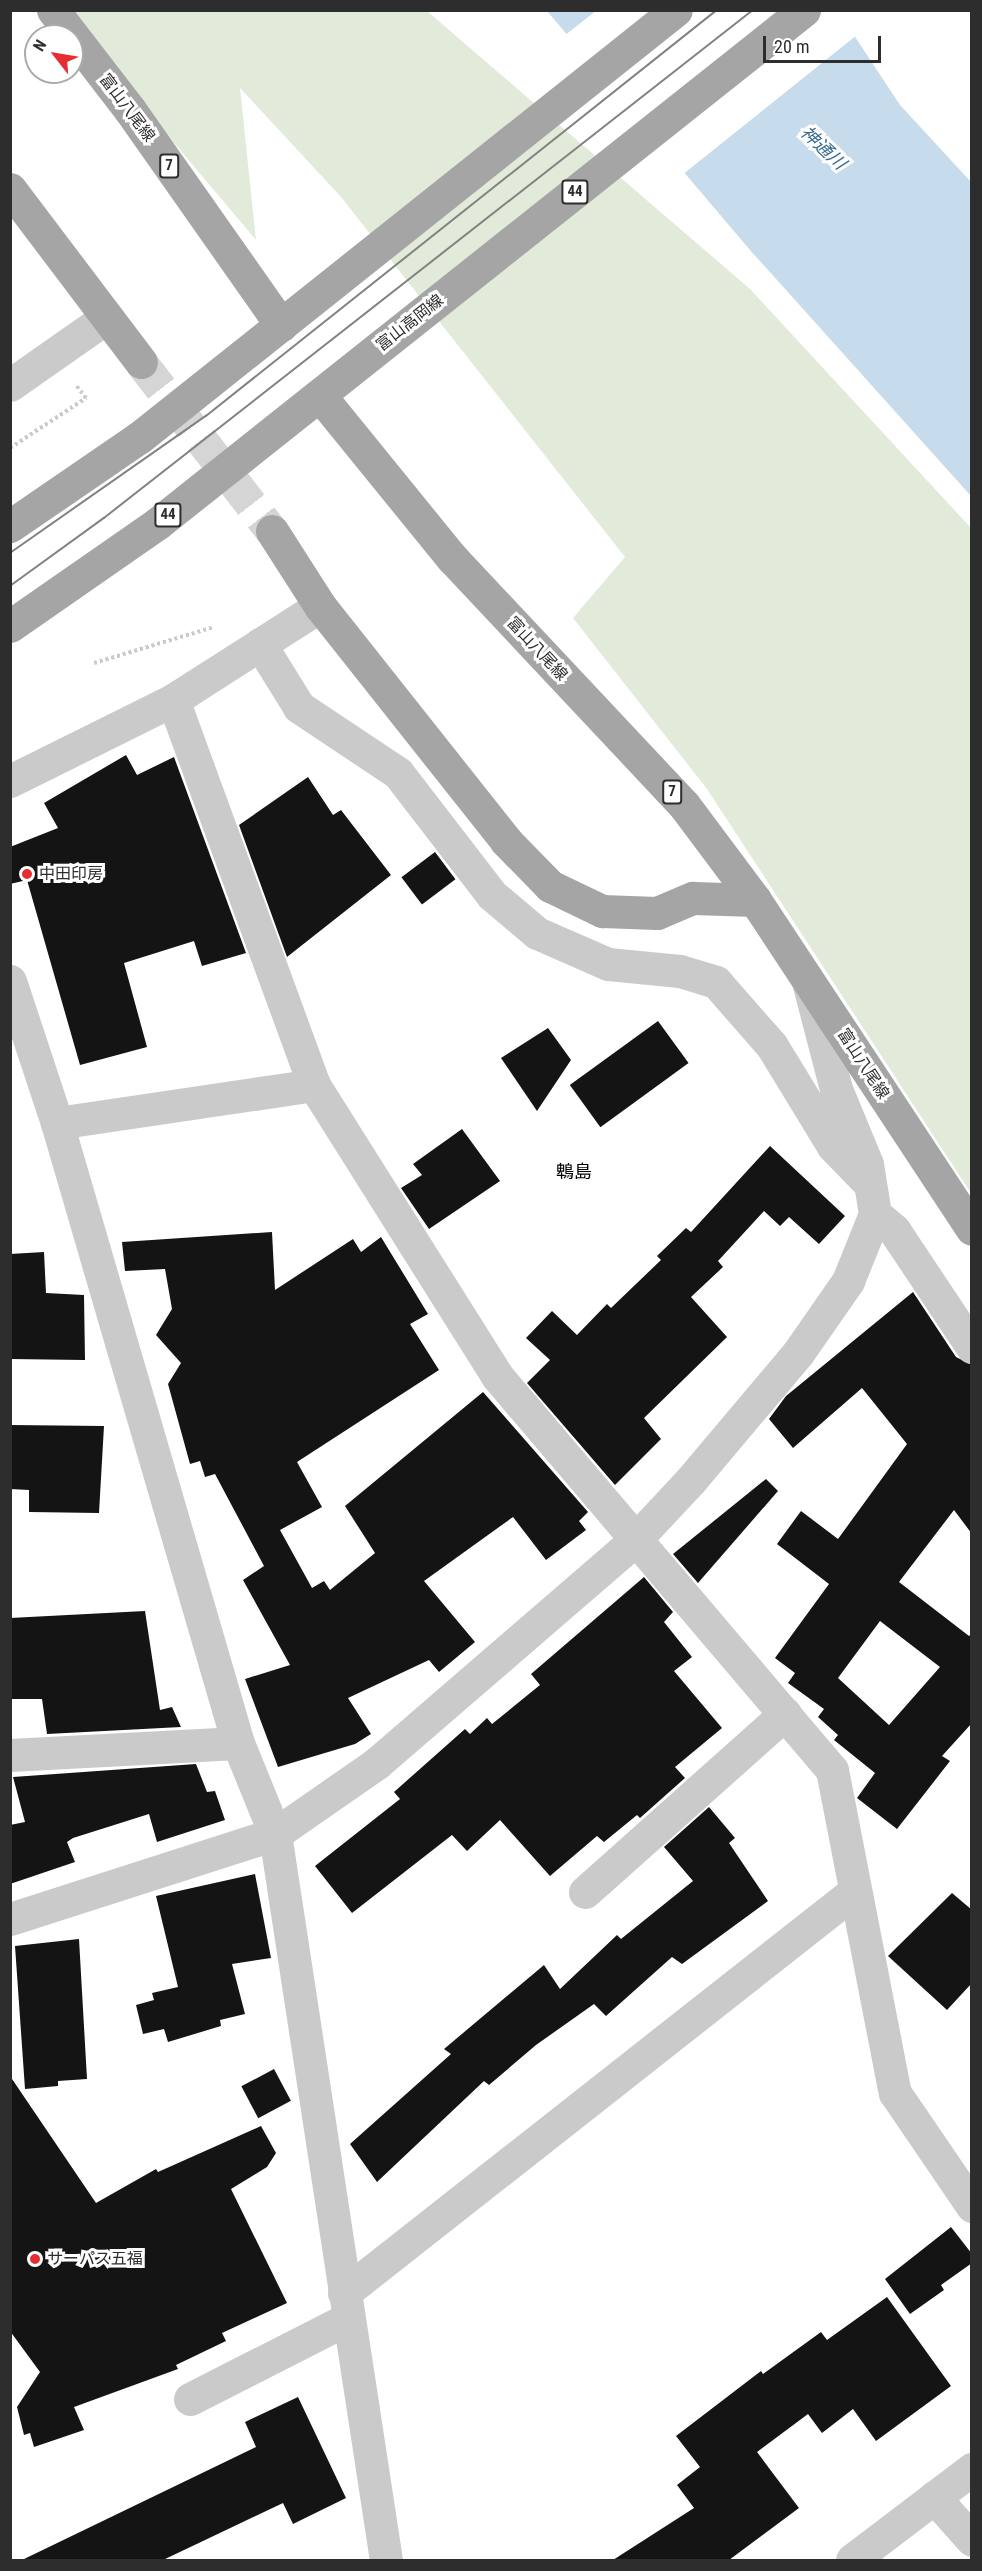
<!DOCTYPE html>
<html>
<head>
<meta charset="utf-8">
<style>
  body { margin:0 }
  #map { position:relative; width:982px; height:2571px; overflow:hidden; background:#fff; font-family:"Roboto Condensed","Noto Sans JP",sans-serif }
  div>[style] { position:absolute }
  .green>* { inset:0; background:#e2ebda }
  .water>* { inset:0; background:#c6dbeb }
  .pier>* { inset:0; background:#fff }
  .building>* { inset:0; background:#141414; transform-origin:0 0 }
  .major-tunnel>* { height:33px; margin-top:-16.5px; transform-origin:0; background:repeating-linear-gradient(90deg,#d5d5d5 0 33px,transparent 0 49px) }
  .path>* { height:4px; margin-top:-2px; transform-origin:0; background:repeating-linear-gradient(90deg,#cacaca 0 3px,transparent 0 6px) }
  .minor>* { height:33px; margin:-16.5px; padding:0 16.5px; transform-origin:16.5px; border-radius:16.5px; background:#cacaca }
  .major>* { height:33px; margin:-16.5px; padding:0 16.5px; transform-origin:16.5px; border-radius:16.5px; background:#a5a5a5 }
  .tram>* { height:1.5px; margin:-0.75px; padding:0 0.75px; transform-origin:0.75px; border-radius:0.75px; background:#828282 }
  .dots>* { width:16px; height:16px; translate:-50% -50%; box-sizing:border-box; border:3px solid #fff; border-radius:50% }
  span { translate:-50% -50%; white-space:nowrap; text-align:center; line-height:1.15; -webkit-text-stroke:6px #fff; paint-order:stroke }
  .shield-label span { padding:2px 4px; background:#fff; border:2px solid; border-radius:4px; -webkit-text-stroke-width:0 }
  .shield-label { font-size:15px; color:#2d2d2d; font-weight:700 }
  .street-label { font-size:16px; color:#2d2d2d }
  .poi-label { font-size:16px; color:#2d2d2d }
  .left { translate:0 -50%; text-align:left }
  .water-label { font-size:18px; color:#3b6b8f; font-style:italic }
  .neighbourhood-label { font-size:18px; color:#000 }
  .frame { position:absolute; inset:0; border:12px solid #2d2d2d; pointer-events:none }
  .north { position:absolute; left:24px; top:24px; width:60px; height:60px; box-sizing:border-box; background:#fff; border:2px solid #ababab; border-radius:50%; rotate:301deg; font-size:16px; font-weight:700; line-height:24px; text-align:center; color:#2d2d2d }
  .north::after { content:''; display:block; margin:auto; width:21px; height:27px; background:#e62d32; clip-path:polygon(50% 0,100% 100%,50% 72%,0 100%) }
  .scale { position:absolute; left:763px; top:36px; width:118px; height:27px; box-sizing:border-box; border:3px solid #2d2d2d; border-top:0; padding-left:8px; font-size:18px; line-height:21px; white-space:nowrap; color:#2d2d2d; -webkit-text-stroke:4px #fff; paint-order:stroke }
</style>
</head>
<body>
<div id="map">
  <div class="green">
    <i style="clip-path:polygon(63px 11px,427px 11px,750px 289px,971px 528px,971px 1193px,707px 789px,573px 618px,625px 557px,341px 197px,240px 88px,256px 240px)"></i>
  </div>
  <div class="water">
    <i style="clip-path:polygon(547px 11px,838px 11px,900px 105px,971px 182px,971px 496px,750px 250px)"></i>
  </div>
  <div class="pier">
    <i style="clip-path:polygon(597px 10px,841px 10px,857px 35px,682px 175px,564px 36px)"></i>
  </div>
  <div class="building">
    <i style="clip-path:polygon(126px 755px,137px 775px,174px 757px,246px 953px,202px 966px,194px 941px,124px 963px,147px 1047px,80px 1065px,27px 880px,10px 884px,10px 847px,58px 828px,44px 803px)"></i>
    <i style="clip-path:polygon(308px 777px,333px 815px,341px 810px,391px 875px,287px 957px,239px 825px)"></i>
    <i style="left:435px;top:852px;width:34px;height:42px;rotate:53deg"></i>
    <i style="left:658px;top:1021px;width:52px;height:109px;rotate:54deg"></i>
    <i style="clip-path:polygon(548px 1028px,571px 1060px,537px 1111px,501px 1058px)"></i>
    <i style="clip-path:polygon(462px 1129px,500px 1181px,429px 1229px,401px 1188px,422px 1175px,413px 1164px)"></i>
    <i style="clip-path:polygon(770px 1146px,845px 1216px,819px 1244px,789px 1217px,780px 1226px,764px 1211px,718px 1261px,723px 1267px,691px 1297px,727px 1337px,644px 1418px,661px 1439px,615px 1485px,527px 1383px,550px 1360px,526px 1338px,552px 1311px,577px 1335px,607px 1304px,611px 1308px,661px 1260px,657px 1256px,686px 1228px,691px 1232px)"></i>
    <i style="clip-path:polygon(272px 1232px,275px 1290px,353px 1239px,361px 1252px,381px 1237px,428px 1314px,410px 1324px,439px 1370px,297px 1462px,322px 1507px,280px 1530px,312px 1588px,324px 1581px,330px 1590px,375px 1553px,345px 1506px,483px 1392px,588px 1512px,579px 1521px,586px 1530px,546px 1560px,513px 1517px,424px 1581px,475px 1642px,439px 1672px,429px 1660px,348px 1698px,371px 1734px,355px 1744px,278px 1767px,245px 1679px,290px 1665px,243px 1580px,264px 1566px,215px 1474px,205px 1477px,200px 1461px,190px 1464px,168px 1384px,181px 1363px,156px 1335px,172px 1309px,165px 1269px,125px 1271px,122px 1242px)"></i>
    <i style="clip-path:polygon(44px 1252px,46px 1293px,84px 1295px,85px 1360px,10px 1359px,10px 1254px)"></i>
    <i style="clip-path:polygon(evenodd,913px 1292px,956px 1357px,972px 1365px,972px 1534px,954px 1510px,899px 1582px,969px 1636px,972px 1633px,972px 1723px,942px 1756px,950px 1761px,897px 1829px,857px 1798px,875px 1773px,834px 1740px,838px 1735px,818px 1717px,824px 1709px,788px 1683px,795px 1673px,775px 1658px,829px 1584px,777px 1544px,801px 1511px,838px 1539px,907px 1444px,862px 1388px,793px 1448px,769px 1419px,786px 1396px,913px 1292px,880px 1621px,940px 1667px,889px 1725px,838px 1678px,880px 1621px)"></i>
    <i style="clip-path:polygon(10px 1425px,104px 1426px,99px 1513px,29px 1512px,29px 1490px,10px 1489px)"></i>
    <i style="clip-path:polygon(766px 1479px,778px 1491px,698px 1583px,673px 1554px)"></i>
    <i style="clip-path:polygon(644px 1577px,673px 1612px,664px 1622px,692px 1657px,674px 1671px,722px 1728px,675px 1767px,685px 1778px,640px 1818px,637px 1815px,604px 1842px,597px 1836px,550px 1876px,500px 1820px,467px 1851px,452px 1835px,352px 1913px,315px 1866px,400px 1799px,394px 1792px,465px 1729px,470px 1734px,487px 1718px,492px 1724px,540px 1685px,531px 1674px)"></i>
    <i style="clip-path:polygon(145px 1611px,160px 1710px,172px 1707px,181px 1727px,47px 1734px,42px 1699px,10px 1699px,10px 1618px)"></i>
    <i style="clip-path:polygon(196px 1764px,207px 1792px,215px 1791px,225px 1820px,157px 1842px,149px 1814px,73px 1838px,67px 1842px,75px 1862px,10px 1884px,10px 1825px,25px 1822px,13px 1777px)"></i>
    <i style="clip-path:polygon(709px 1807px,735px 1838px,729px 1843px,768px 1901px,682px 1964px,672px 1957px,606px 2016px,594px 2004px,536px 2045px,489px 2085px,484px 2081px,377px 2182px,350px 2144px,451px 2054px,444px 2049px,544px 1965px,560px 1989px,617px 1935px,621px 1939px,693px 1881px,664px 1847px)"></i>
    <i style="clip-path:polygon(255px 1874px,271px 1958px,232px 1964px,245px 2014px,220px 2020px,221px 2026px,168px 2042px,164px 2029px,143px 2034px,136px 2005px,154px 2000px,152px 1993px,178px 1987px,156px 1896px)"></i>
    <i style="clip-path:polygon(952px 1893px,972px 1910px,972px 1983px,947px 2010px,888px 1956px)"></i>
    <i style="clip-path:polygon(79px 1939px,87px 2079px,58px 2081px,58px 2086px,25px 2089px,15px 1946px)"></i>
    <i style="left:274px;top:2069px;width:36px;height:37px;rotate:62deg"></i>
    <i style="clip-path:polygon(10px 2076px,96px 2203px,156px 2169px,158px 2172px,261px 2126px,276px 2153px,267px 2167px,231px 2189px,287px 2303px,222px 2333px,226px 2341px,176px 2365px,178px 2369px,74px 2407px,84px 2430px,34px 2447px,30px 2433px,24px 2435px,17px 2407px,40px 2372px,10px 2331px)"></i>
    <i style="clip-path:polygon(951px 2227px,972px 2254px,972px 2263px,941px 2285px,944px 2290px,910px 2314px,885px 2279px)"></i>
    <i style="clip-path:polygon(887px 2297px,951px 2386px,876px 2441px,853px 2409px,822px 2433px,808px 2414px,757px 2452px,799px 2508px,729px 2560px,613px 2560px,694px 2508px,677px 2485px,700px 2467px,676px 2436px,761px 2371px,763px 2374px,821px 2332px,827px 2340px)"></i>
    <i style="clip-path:polygon(298px 2397px,346px 2498px,293px 2524px,283px 2503px,163px 2560px,22px 2560px,256px 2447px,245px 2422px)"></i>
  </div>
  <div class="major-tunnel">
    <i style="left:141px;top:362px;width:214px;rotate:52.2deg"></i>
  </div>
  <div class="path">
    <i style="left:10px;top:448px;width:91px;rotate:-33.3deg"></i>
    <i style="left:86px;top:398px;width:16px;rotate:-128deg"></i>
    <i style="left:94px;top:663px;width:125px;rotate:-16.7deg"></i>
  </div>
  <div class="minor">
    <i style="left:10px;top:385px;width:118px;rotate:-35deg"></i>
    <i style="left:260px;top:644px;width:74px;rotate:58.2deg"></i>
    <i style="left:299px;top:707px;width:119px;rotate:33.7deg"></i>
    <i style="left:398px;top:773px;width:154px;rotate:52.4deg"></i>
    <i style="left:492px;top:895px;width:59px;rotate:40.2deg"></i>
    <i style="left:537px;top:933px;width:77px;rotate:23.6deg"></i>
    <i style="left:608px;top:964px;width:72px;rotate:5.6deg"></i>
    <i style="left:680px;top:971px;width:38px;rotate:17deg"></i>
    <i style="left:716px;top:982px;width:85px;rotate:48.8deg"></i>
    <i style="left:772px;top:1046px;width:117px;rotate:58.6deg"></i>
    <i style="left:833px;top:1146px;width:47px;rotate:45.9deg"></i>
    <i style="left:10px;top:781px;width:182px;rotate:-26.4deg"></i>
    <i style="left:173px;top:700px;width:174px;rotate:-32.6deg"></i>
    <i style="left:10px;top:981px;width:150px;rotate:71.7deg"></i>
    <i style="left:57px;top:1123px;width:646px;rotate:73.73deg"></i>
    <i style="left:238px;top:1743px;width:98px;rotate:67.9deg"></i>
    <i style="left:275px;top:1834px;width:734px;rotate:81.31deg"></i>
    <i style="left:314px;top:1085px;width:344px;rotate:57.8deg"></i>
    <i style="left:497px;top:1376px;width:517px;rotate:49.63deg"></i>
    <i style="left:832px;top:1770px;width:329px;rotate:79deg"></i>
    <i style="left:895px;top:2093px;width:137px;rotate:55.7deg"></i>
    <i style="left:57px;top:1123px;width:260px;rotate:-8.4deg"></i>
    <i style="left:314px;top:1085px;width:410px;rotate:-110.1deg"></i>
    <i style="left:875px;top:1214px;width:25px;rotate:40deg"></i>
    <i style="left:894px;top:1230px;width:141px;rotate:56.3deg"></i>
    <i style="left:10px;top:1755px;width:228px;rotate:-3deg"></i>
    <i style="left:585px;top:1892px;width:268px;rotate:-41.7deg"></i>
    <i style="left:10px;top:1919px;width:278px;rotate:-17.8deg"></i>
    <i style="left:275px;top:1834px;width:124px;rotate:-34.8deg"></i>
    <i style="left:377px;top:1763px;width:340px;rotate:-40.8deg"></i>
    <i style="left:634px;top:1541px;width:83px;rotate:-46.9deg"></i>
    <i style="left:691px;top:1480px;width:166px;rotate:-49.9deg"></i>
    <i style="left:798px;top:1353px;width:88px;rotate:-55.2deg"></i>
    <i style="left:848px;top:1281px;width:72px;rotate:-68.1deg"></i>
    <i style="left:875px;top:1214px;width:51px;rotate:-99.1deg"></i>
    <i style="left:867px;top:1164px;width:81px;rotate:-112.5deg"></i>
    <i style="left:836px;top:1089px;width:107px;rotate:-104.6deg"></i>
    <i style="left:344px;top:2293px;width:650px;rotate:-38.19deg"></i>
    <i style="left:190px;top:2399px;width:178px;rotate:-27deg"></i>
    <i style="left:934px;top:2497px;width:57px;rotate:48.5deg"></i>
    <i style="left:852px;top:2560px;width:151px;rotate:-37.2deg"></i>
  </div>
  <div class="major">
    <i style="left:53px;top:10px;width:126px;rotate:52.4deg"></i>
    <i style="left:130px;top:110px;width:263px;rotate:54.9deg"></i>
    <i style="left:10px;top:189px;width:217px;rotate:52.9deg"></i>
    <i style="left:321px;top:397px;width:208px;rotate:50.9deg"></i>
    <i style="left:452px;top:558px;width:339px;rotate:46.8deg"></i>
    <i style="left:684px;top:805px;width:119px;rotate:53.2deg"></i>
    <i style="left:755px;top:900px;width:394px;rotate:56.6deg"></i>
    <i style="left:10px;top:526px;width:158px;rotate:-34.4deg"></i>
    <i style="left:140px;top:437px;width:685px;rotate:-38.54deg"></i>
    <i style="left:272px;top:531px;width:89px;rotate:57.4deg"></i>
    <i style="left:320px;top:606px;width:300px;rotate:51.6deg"></i>
    <i style="left:506px;top:841px;width:63px;rotate:45.6deg"></i>
    <i style="left:550px;top:886px;width:58px;rotate:25.7deg"></i>
    <i style="left:602px;top:911px;width:55px;rotate:2.1deg"></i>
    <i style="left:657px;top:913px;width:39px;rotate:-23deg"></i>
    <i style="left:693px;top:898px;width:62px;rotate:1.8deg"></i>
    <i style="left:10px;top:626px;width:180px;rotate:-34.8deg"></i>
    <i style="left:158px;top:523px;width:825px;rotate:-38.45deg"></i>
  </div>
  <div class="tram">
    <i style="left:10px;top:553px;width:239px;rotate:-35deg"></i>
    <i style="left:206px;top:416px;width:653px;rotate:-38.47deg"></i>
    <i style="left:10px;top:586px;width:116px;rotate:-35.9deg"></i>
    <i style="left:104px;top:518px;width:824px;rotate:-38.05deg"></i>
  </div>
  <div class="dots">
    <i style="left:27px;top:874px;background:#e62d32"></i>
    <i style="left:35px;top:2259px;background:#e62d32"></i>
  </div>
  <div class="shield-label">
    <span style="left:169px;top:166px">7</span>
    <span style="left:575px;top:192px">44</span>
    <span style="left:168px;top:515px">44</span>
    <span style="left:672px;top:792px">7</span>
  </div>
  <div class="street-label">
    <span style="left:127px;top:108px;rotate:53deg">富山八尾線</span>
    <span style="left:410px;top:323px;rotate:-38deg">富山高岡線</span>
    <span style="left:537px;top:649px;rotate:47deg">富山八尾線</span>
    <span style="left:863px;top:1064px;rotate:57deg">富山八尾線</span>
  </div>
  <div class="poi-label">
    <span class="left" style="left:39px;top:874px">中田印房</span>
    <span class="left" style="left:47px;top:2259px">サーパス五福</span>
  </div>
  <div class="water-label">
    <span style="left:823px;top:148px;rotate:43deg">神通川</span>
  </div>
  <div class="neighbourhood-label">
    <span style="left:574px;top:1172px">鵯島</span>
  </div>
  <div class="frame"></div>
  <div class="north">N</div>
  <div class="scale">20 m</div>
</div>
</body>
</html>
